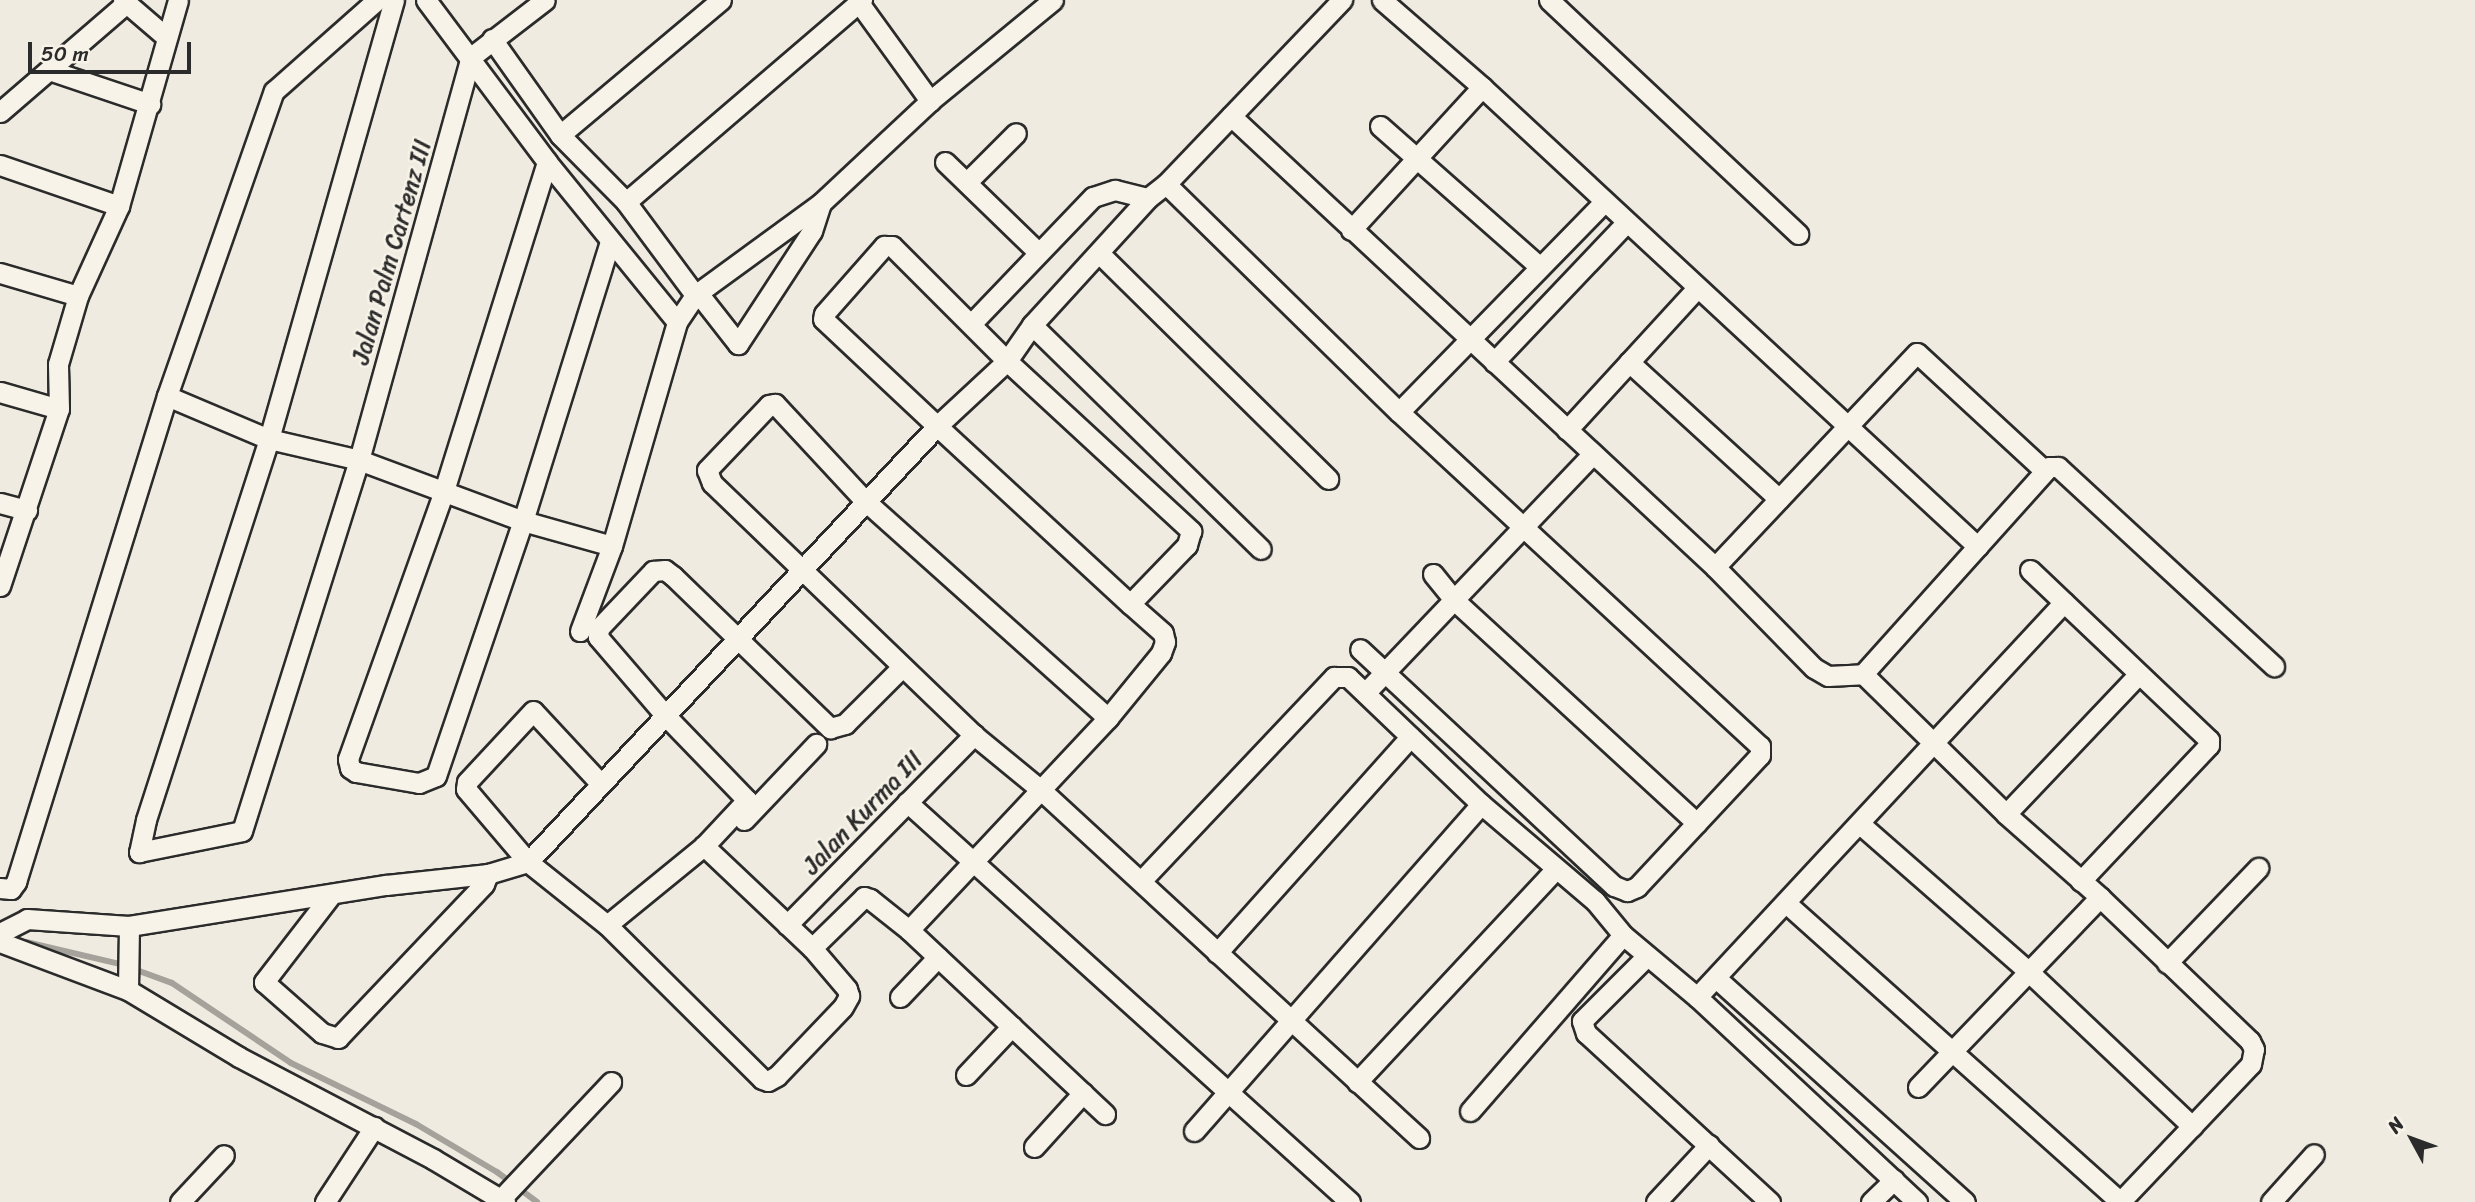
<!DOCTYPE html>
<html>
<head>
<meta charset="utf-8">
<style>
  body { margin:0 }
  #map { position:relative; width:2475px; height:1202px; overflow:hidden; background:#efebe0; font-family:Sriracha,sans-serif }
  div>[style] { position:absolute }
  .stream>* { height:6px; margin:-3px; padding:0 3px; transform-origin:3px; border-radius:3px; background:#a4a29a }
  .roads { filter:drop-shadow(2px 0 #2b2b2b) drop-shadow(-2px 0 #2b2b2b) drop-shadow(0 2px #2b2b2b) drop-shadow(0 -2px #2b2b2b) }
  .street>* { height:19px; margin:-9.5px; padding:0 9.5px; transform-origin:9.5px; border-radius:9.5px; background:#f7f3e8 }
  span { translate:-50% -50%; white-space:nowrap; text-align:center; line-height:1.15; -webkit-text-stroke:5px #f7f3e8; paint-order:stroke }
  .street-label { font-size:24px; color:#2b2b2b }
  .north { position:absolute; left:2377px; top:1104px; width:70px; height:70px; -webkit-text-stroke:5px #f7f3e8; paint-order:stroke; rotate:311deg; font-size:19px; font-weight:700; line-height:28px; text-align:center; color:#2b2b2b }
  .north::after { content:''; display:block; margin:auto; width:24px; height:32px; background:#2b2b2b; clip-path:polygon(50% 0,100% 100%,50% 72%,0 100%) }
  .scale { position:absolute; left:28px; top:42px; width:163px; height:32px; box-sizing:border-box; border:4px solid #2b2b2b; border-top:0; padding-left:9px; font-size:21px; line-height:24px; white-space:nowrap; color:#2b2b2b; -webkit-text-stroke:5px #f7f3e8; paint-order:stroke }
</style>
</head>
<body>
<div id="map">
  <div class="stream">
    <i style="left:26px;top:942px;width:97px;rotate:13.2deg"></i>
    <i style="left:120px;top:964px;width:55px;rotate:20.1deg"></i>
    <i style="left:172px;top:983px;width:143px;rotate:33.9deg"></i>
    <i style="left:291px;top:1063px;width:139px;rotate:26deg"></i>
    <i style="left:416px;top:1124px;width:94px;rotate:30.7deg"></i>
    <i style="left:497px;top:1172px;width:50px;rotate:36.9deg"></i>
  </div>
  <div class="roads">
    <div class="street">
      <i style="left:123px;top:0;width:57px;rotate:40.7deg"></i>
      <i style="left:394px;top:0;width:456px;rotate:105.9deg"></i>
      <i style="left:269px;top:439px;width:400px;rotate:107.9deg"></i>
      <i style="left:146px;top:820px;width:33px;rotate:102deg"></i>
      <i style="left:139px;top:852px;width:105px;rotate:-11.5deg"></i>
      <i style="left:242px;top:831px;width:389px;rotate:-72.5deg"></i>
      <i style="left:359px;top:460px;width:418px;rotate:-74.5deg"></i>
      <i style="left:426px;top:0;width:202px;rotate:53.2deg"></i>
      <i style="left:547px;top:162px;width:206px;rotate:50.9deg"></i>
      <i style="left:857px;top:0;width:125px;rotate:54.1deg"></i>
      <i style="left:1382px;top:0;width:133px;rotate:41deg"></i>
      <i style="left:1482px;top:87px;width:676px;rotate:42.84deg"></i>
      <i style="left:1549px;top:0;width:342px;rotate:43.2deg"></i>
      <i style="left:492px;top:39px;width:118px;rotate:54.7deg"></i>
      <i style="left:560px;top:135px;width:94px;rotate:45.4deg"></i>
      <i style="left:626px;top:202px;width:116px;rotate:53.4deg"></i>
      <i style="left:471px;top:57px;width:93px;rotate:-37.6deg"></i>
      <i style="left:49px;top:70px;width:107px;rotate:18.6deg"></i>
      <i style="left:0;top:112px;width:165px;rotate:-40.8deg"></i>
      <i style="left:1231px;top:116px;width:662px;rotate:42.98deg"></i>
      <i style="left:1715px;top:567px;width:141px;rotate:45.6deg"></i>
      <i style="left:1814px;top:668px;width:16px;rotate:30deg"></i>
      <i style="left:1828px;top:676px;width:35px;rotate:-3deg"></i>
      <i style="left:1380px;top:126px;width:213px;rotate:41.4deg"></i>
      <i style="left:560px;top:135px;width:210px;rotate:-40deg"></i>
      <i style="left:547px;top:162px;width:345px;rotate:107.4deg"></i>
      <i style="left:444px;top:491px;width:285px;rotate:109.7deg"></i>
      <i style="left:348px;top:759px;width:9px;rotate:77deg"></i>
      <i style="left:350px;top:768px;width:7px;rotate:34deg"></i>
      <i style="left:356px;top:772px;width:64px;rotate:9.9deg"></i>
      <i style="left:419px;top:783px;width:18px;rotate:-22deg"></i>
      <i style="left:436px;top:776px;width:269px;rotate:-71.2deg"></i>
      <i style="left:523px;top:521px;width:293px;rotate:-72.7deg"></i>
      <i style="left:945px;top:162px;width:129px;rotate:44.1deg"></i>
      <i style="left:0;top:165px;width:126px;rotate:19deg"></i>
      <i style="left:967px;top:182px;width:69px;rotate:-45deg"></i>
      <i style="left:1166px;top:184px;width:326px;rotate:44.4deg"></i>
      <i style="left:1399px;top:412px;width:492px;rotate:42.8deg"></i>
      <i style="left:1760px;top:746px;width:9px;rotate:90deg"></i>
      <i style="left:1760px;top:755px;width:180px;rotate:133deg"></i>
      <i style="left:1637px;top:887px;width:11px;rotate:158deg"></i>
      <i style="left:1627px;top:891px;width:14px;rotate:-159deg"></i>
      <i style="left:1614px;top:886px;width:347px;rotate:-137deg"></i>
      <i style="left:626px;top:202px;width:311px;rotate:-40.6deg"></i>
      <i style="left:1351px;top:230px;width:194px;rotate:-47.5deg"></i>
      <i style="left:1099px;top:253px;width:322px;rotate:44.6deg"></i>
      <i style="left:0;top:273px;width:81px;rotate:16.4deg"></i>
      <i style="left:698px;top:293px;width:65px;rotate:51.9deg"></i>
      <i style="left:738px;top:344px;width:135px;rotate:-56.8deg"></i>
      <i style="left:812px;top:231px;width:29px;rotate:-72deg"></i>
      <i style="left:972px;top:323px;width:175px;rotate:-46.2deg"></i>
      <i style="left:1093px;top:197px;width:23px;rotate:-18deg"></i>
      <i style="left:1115px;top:190px;width:34px;rotate:14deg"></i>
      <i style="left:1032px;top:325px;width:320px;rotate:44.4deg"></i>
      <i style="left:1494px;top:362px;width:192px;rotate:-46.5deg"></i>
      <i style="left:1629px;top:362px;width:203px;rotate:42.4deg"></i>
      <i style="left:0;top:392px;width:61px;rotate:16.1deg"></i>
      <i style="left:167px;top:396px;width:111px;rotate:22.9deg"></i>
      <i style="left:269px;top:439px;width:92px;rotate:13.1deg"></i>
      <i style="left:359px;top:460px;width:175px;rotate:20.4deg"></i>
      <i style="left:523px;top:521px;width:92px;rotate:15.7deg"></i>
      <i style="left:1399px;top:412px;width:293px;rotate:-45.7deg"></i>
      <i style="left:1567px;top:430px;width:193px;rotate:-47.5deg"></i>
      <i style="left:0;top:503px;width:28px;rotate:15deg"></i>
      <i style="left:1715px;top:567px;width:294px;rotate:-46.7deg"></i>
      <i style="left:1917px;top:353px;width:174px;rotate:42.7deg"></i>
      <i style="left:2030px;top:570px;width:247px;rotate:43.5deg"></i>
      <i style="left:2209px;top:740px;width:5px;rotate:90deg"></i>
      <i style="left:2209px;top:745px;width:187px;rotate:133.3deg"></i>
      <i style="left:1433px;top:574px;width:32px;rotate:51deg"></i>
      <i style="left:1453px;top:599px;width:331px;rotate:42.6deg"></i>
      <i style="left:0;top:586px;width:187px;rotate:-71.6deg"></i>
      <i style="left:59px;top:409px;width:45px;rotate:-91.3deg"></i>
      <i style="left:58px;top:364px;width:71px;rotate:-73.6deg"></i>
      <i style="left:78px;top:296px;width:99px;rotate:-65.5deg"></i>
      <i style="left:119px;top:206px;width:214px;rotate:-74deg"></i>
      <i style="left:580px;top:631px;width:91px;rotate:-69.4deg"></i>
      <i style="left:612px;top:546px;width:233px;rotate:-73.8deg"></i>
      <i style="left:677px;top:322px;width:32px;rotate:-56deg"></i>
      <i style="left:695px;top:295px;width:156px;rotate:-36.1deg"></i>
      <i style="left:821px;top:203px;width:149px;rotate:-43.1deg"></i>
      <i style="left:930px;top:101px;width:159px;rotate:-39.4deg"></i>
      <i style="left:1366px;top:692px;width:329px;rotate:-46.4deg"></i>
      <i style="left:1108px;top:718px;width:324px;rotate:-138.2deg"></i>
      <i style="left:866px;top:502px;width:134px;rotate:-132.9deg"></i>
      <i style="left:775px;top:404px;width:6px;rotate:171deg"></i>
      <i style="left:769px;top:405px;width:90px;rotate:133.6deg"></i>
      <i style="left:707px;top:470px;width:14px;rotate:69deg"></i>
      <i style="left:712px;top:483px;width:364px;rotate:43.9deg"></i>
      <i style="left:974px;top:735px;width:87px;rotate:39.4deg"></i>
      <i style="left:1041px;top:790px;width:514px;rotate:42.63deg"></i>
      <i style="left:600px;top:783px;width:98px;rotate:-132.9deg"></i>
      <i style="left:533px;top:711px;width:97px;rotate:132.9deg"></i>
      <i style="left:467px;top:782px;width:7px;rotate:98deg"></i>
      <i style="left:466px;top:789px;width:96px;rotate:49.7deg"></i>
      <i style="left:528px;top:862px;width:101px;rotate:38.6deg"></i>
      <i style="left:607px;top:925px;width:218px;rotate:44.8deg"></i>
      <i style="left:762px;top:1079px;width:6px;rotate:18deg"></i>
      <i style="left:768px;top:1081px;width:10px;rotate:-29deg"></i>
      <i style="left:777px;top:1076px;width:95px;rotate:-46.3deg"></i>
      <i style="left:843px;top:1007px;width:13px;rotate:-61deg"></i>
      <i style="left:849px;top:996px;width:7px;rotate:-106deg"></i>
      <i style="left:847px;top:989px;width:54px;rotate:-130.5deg"></i>
      <i style="left:812px;top:948px;width:149px;rotate:-136.6deg"></i>
      <i style="left:907px;top:802px;width:597px;rotate:42.08deg"></i>
      <i style="left:2006px;top:814px;width:193px;rotate:-46.5deg"></i>
      <i style="left:744px;top:820px;width:105px;rotate:-46.5deg"></i>
      <i style="left:1860px;top:824px;width:223px;rotate:41.2deg"></i>
      <i style="left:2028px;top:971px;width:226px;rotate:43.4deg"></i>
      <i style="left:1141px;top:881px;width:281px;rotate:-46.6deg"></i>
      <i style="left:1334px;top:677px;width:14px"></i>
      <i style="left:1348px;top:677px;width:184px;rotate:43.7deg"></i>
      <i style="left:1481px;top:804px;width:150px;rotate:40.4deg"></i>
      <i style="left:1595px;top:901px;width:44px;rotate:50.5deg"></i>
      <i style="left:1623px;top:935px;width:97px;rotate:40deg"></i>
      <i style="left:1697px;top:997px;width:301px;rotate:43deg"></i>
      <i style="left:0;top:888px;width:11px;rotate:5deg"></i>
      <i style="left:11px;top:889px;width:9px;rotate:-54deg"></i>
      <i style="left:16px;top:882px;width:509px;rotate:-72.74deg"></i>
      <i style="left:167px;top:396px;width:323px;rotate:-70.7deg"></i>
      <i style="left:274px;top:91px;width:137px;rotate:-41.5deg"></i>
      <i style="left:331px;top:895px;width:110px;rotate:127.6deg"></i>
      <i style="left:264px;top:982px;width:77px;rotate:41.3deg"></i>
      <i style="left:322px;top:1033px;width:17px;rotate:17deg"></i>
      <i style="left:338px;top:1038px;width:212px;rotate:-46.5deg"></i>
      <i style="left:484px;top:884px;width:11px;rotate:-68deg"></i>
      <i style="left:1786px;top:903px;width:448px;rotate:41.8deg"></i>
      <i style="left:607px;top:925px;width:125px;rotate:-39.2deg"></i>
      <i style="left:704px;top:846px;width:63px;rotate:-46.9deg"></i>
      <i style="left:747px;top:800px;width:118px;rotate:-134deg"></i>
      <i style="left:665px;top:715px;width:103px;rotate:-130.7deg"></i>
      <i style="left:598px;top:637px;width:9px;rotate:-84deg"></i>
      <i style="left:599px;top:628px;width:79px;rotate:-46.5deg"></i>
      <i style="left:653px;top:571px;width:12px;rotate:-5deg"></i>
      <i style="left:665px;top:570px;width:10px;rotate:37deg"></i>
      <i style="left:673px;top:576px;width:219px;rotate:44.1deg"></i>
      <i style="left:830px;top:728px;width:16px;rotate:-15deg"></i>
      <i style="left:845px;top:724px;width:81px;rotate:-45deg"></i>
      <i style="left:787px;top:925px;width:267px;rotate:-45.5deg"></i>
      <i style="left:909px;top:930px;width:291px;rotate:-46.8deg"></i>
      <i style="left:1108px;top:718px;width:84px;rotate:-50.8deg"></i>
      <i style="left:1161px;top:653px;width:12px;rotate:-70deg"></i>
      <i style="left:1165px;top:642px;width:9px;rotate:-103deg"></i>
      <i style="left:1163px;top:633px;width:44px;rotate:-138.7deg"></i>
      <i style="left:1130px;top:604px;width:263px;rotate:-137.3deg"></i>
      <i style="left:937px;top:426px;width:156px;rotate:-136.8deg"></i>
      <i style="left:823px;top:319px;width:5px;rotate:-79deg"></i>
      <i style="left:824px;top:314px;width:91px;rotate:-48.6deg"></i>
      <i style="left:884px;top:246px;width:8px"></i>
      <i style="left:892px;top:246px;width:163px;rotate:45deg"></i>
      <i style="left:1007px;top:361px;width:251px;rotate:42.7deg"></i>
      <i style="left:1191px;top:531px;width:15px;rotate:106deg"></i>
      <i style="left:1187px;top:545px;width:82px;rotate:134deg"></i>
      <i style="left:0;top:933px;width:30px;rotate:-27deg"></i>
      <i style="left:27px;top:919px;width:102px;rotate:3.9deg"></i>
      <i style="left:129px;top:926px;width:260px;rotate:-9.1deg"></i>
      <i style="left:386px;top:885px;width:103px;rotate:-6.2deg"></i>
      <i style="left:488px;top:874px;width:42px;rotate:-16.7deg"></i>
      <i style="left:528px;top:862px;width:598px;rotate:-46.83deg"></i>
      <i style="left:937px;top:426px;width:96px;rotate:-42.9deg"></i>
      <i style="left:1007px;top:361px;width:44px;rotate:-55.2deg"></i>
      <i style="left:1032px;top:325px;width:172px;rotate:-47.6deg"></i>
      <i style="left:1148px;top:198px;width:23px;rotate:-38deg"></i>
      <i style="left:1166px;top:184px;width:255px;rotate:-46.3deg"></i>
      <i style="left:0;top:942px;width:137px;rotate:20.6deg"></i>
      <i style="left:128px;top:990px;width:130px;rotate:31.1deg"></i>
      <i style="left:239px;top:1057px;width:219px;rotate:27.7deg"></i>
      <i style="left:433px;top:1159px;width:84px;rotate:30.8deg"></i>
      <i style="left:812px;top:948px;width:73px;rotate:-44.4deg"></i>
      <i style="left:864px;top:897px;width:6px;rotate:18deg"></i>
      <i style="left:870px;top:899px;width:50px;rotate:38.5deg"></i>
      <i style="left:909px;top:930px;width:269px;rotate:43.2deg"></i>
      <i style="left:1217px;top:953px;width:290px;rotate:-48.2deg"></i>
      <i style="left:1647px;top:956px;width:92px;rotate:135deg"></i>
      <i style="left:1582px;top:1021px;width:13px;rotate:72deg"></i>
      <i style="left:1586px;top:1033px;width:250px;rotate:42.6deg"></i>
      <i style="left:2167px;top:963px;width:132px;rotate:-46.2deg"></i>
      <i style="left:1716px;top:978px;width:335px;rotate:42deg"></i>
      <i style="left:128px;top:990px;width:64px;rotate:-89.1deg"></i>
      <i style="left:900px;top:997px;width:55px;rotate:-46.5deg"></i>
      <i style="left:1697px;top:997px;width:539px;rotate:-47.1deg"></i>
      <i style="left:966px;top:1075px;width:67px;rotate:-46.8deg"></i>
      <i style="left:1357px;top:1082px;width:290px;rotate:-47deg"></i>
      <i style="left:1918px;top:1087px;width:263px;rotate:-46.2deg"></i>
      <i style="left:1470px;top:1111px;width:233px;rotate:-49deg"></i>
      <i style="left:1194px;top:1131px;width:435px;rotate:-48.7deg"></i>
      <i style="left:1034px;top:1147px;width:73px;rotate:-47.8deg"></i>
      <i style="left:180px;top:1202px;width:64px;rotate:-46.9deg"></i>
      <i style="left:325px;top:1202px;width:90px;rotate:-56.8deg"></i>
      <i style="left:498px;top:1202px;width:165px;rotate:-46.7deg"></i>
      <i style="left:1656px;top:1202px;width:78px;rotate:-47.1deg"></i>
      <i style="left:1871px;top:1202px;width:32px;rotate:-44deg"></i>
      <i style="left:2120px;top:1202px;width:190px;rotate:-46.5deg"></i>
      <i style="left:2251px;top:1064px;width:15px;rotate:-79deg"></i>
      <i style="left:2254px;top:1049px;width:9px;rotate:-117deg"></i>
      <i style="left:2250px;top:1041px;width:208px;rotate:-136.2deg"></i>
      <i style="left:2100px;top:897px;width:125px;rotate:-138.6deg"></i>
      <i style="left:2006px;top:814px;width:200px;rotate:-135.6deg"></i>
      <i style="left:1863px;top:674px;width:278px;rotate:-48.1deg"></i>
      <i style="left:2049px;top:467px;width:9px"></i>
      <i style="left:2058px;top:467px;width:294px;rotate:42.7deg"></i>
      <i style="left:2271px;top:1202px;width:64px;rotate:-48.1deg"></i>
    </div>
  </div>
  <div class="street-label">
    <span style="left:392px;top:252px;rotate:-74deg">Jalan Palm Cartenz III</span>
    <span style="left:863px;top:813px;rotate:-46deg">Jalan Kurma III</span>
  </div>
  <div class="north">N</div>
  <div class="scale">50 m</div>
</div>
</body>
</html>
